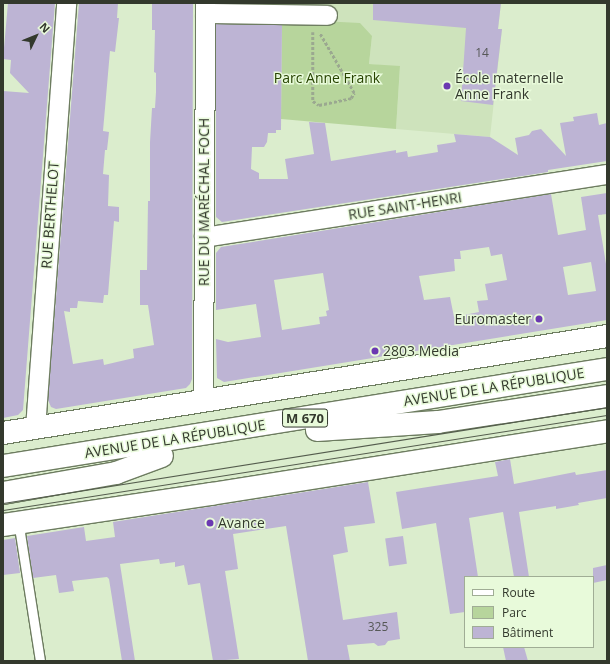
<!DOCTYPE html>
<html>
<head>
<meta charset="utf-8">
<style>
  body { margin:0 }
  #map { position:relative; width:610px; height:664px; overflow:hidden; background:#dbedcd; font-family:"Open Sans",sans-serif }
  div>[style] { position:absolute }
  .built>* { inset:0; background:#cee3bc }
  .green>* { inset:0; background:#b7d59c }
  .building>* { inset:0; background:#bdb4d4; transform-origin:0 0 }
  .path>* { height:2.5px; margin-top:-1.25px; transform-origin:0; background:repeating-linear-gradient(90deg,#9ba890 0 3px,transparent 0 5px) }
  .roads { filter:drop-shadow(1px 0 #6d7c60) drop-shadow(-1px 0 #6d7c60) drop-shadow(0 1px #6d7c60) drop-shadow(0 -1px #6d7c60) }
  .lane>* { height:9px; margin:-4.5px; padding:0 4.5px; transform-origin:4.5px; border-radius:4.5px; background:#fff }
  .street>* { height:19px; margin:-9.5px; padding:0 9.5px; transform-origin:9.5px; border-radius:9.5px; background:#fff }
  .secondary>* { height:22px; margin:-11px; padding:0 11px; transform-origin:11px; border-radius:11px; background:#fff }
  .primary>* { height:22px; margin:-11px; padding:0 11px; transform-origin:11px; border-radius:11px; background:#fff }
  .tram>* { height:1px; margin:-0.5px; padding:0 0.5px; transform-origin:0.5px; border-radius:0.5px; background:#545c4d }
  .dots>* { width:11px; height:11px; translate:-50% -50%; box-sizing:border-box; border:2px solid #e8fada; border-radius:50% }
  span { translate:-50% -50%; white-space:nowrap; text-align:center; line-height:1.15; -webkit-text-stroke:3px #e8fada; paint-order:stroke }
  .number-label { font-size:12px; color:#565857 }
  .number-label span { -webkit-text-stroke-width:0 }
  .shield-label span { padding:1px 3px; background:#e8fada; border:1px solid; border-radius:3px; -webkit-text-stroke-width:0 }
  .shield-label { font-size:13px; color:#33392d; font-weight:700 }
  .park-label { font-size:14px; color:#274300 }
  .poi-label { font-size:14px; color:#33392d }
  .left { translate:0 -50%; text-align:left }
  .right { translate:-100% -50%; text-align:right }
  .street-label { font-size:14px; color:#33392d }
  .frame { position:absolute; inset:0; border:4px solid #33392d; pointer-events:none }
  .legend { position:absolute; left:464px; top:576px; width:130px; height:72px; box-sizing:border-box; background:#e8fada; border:1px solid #a0ad95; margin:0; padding:5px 7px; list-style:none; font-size:12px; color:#33392d }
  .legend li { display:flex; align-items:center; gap:8px; height:20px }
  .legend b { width:20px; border:1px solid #a0ad95 }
  .north { position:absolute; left:16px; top:16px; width:40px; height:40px; -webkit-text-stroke:3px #e8fada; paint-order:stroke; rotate:47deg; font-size:11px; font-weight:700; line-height:16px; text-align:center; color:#33392d }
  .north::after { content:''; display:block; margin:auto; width:14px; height:18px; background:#33392d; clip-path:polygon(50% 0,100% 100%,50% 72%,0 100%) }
</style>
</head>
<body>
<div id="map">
  <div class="built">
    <i style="clip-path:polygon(284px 3px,501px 3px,498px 29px,502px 29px,490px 137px,396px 129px,400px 67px,369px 64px,372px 36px,327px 21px,327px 7px)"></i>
  </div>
  <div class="green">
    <i style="clip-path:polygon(282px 19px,360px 23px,372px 36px,369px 64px,400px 66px,396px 129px,281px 119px)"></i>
  </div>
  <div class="building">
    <i style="clip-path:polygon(8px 3px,55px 3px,23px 410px,18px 415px,3px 418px,3px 91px,29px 93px,10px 73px,11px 60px,3px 59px)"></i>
    <i style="clip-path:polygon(79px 3px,118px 3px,117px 18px,119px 18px,115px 52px,110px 51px,103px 131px,109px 132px,107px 150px,105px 150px,103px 174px,109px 175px,108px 206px,119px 207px,119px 222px,114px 221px,108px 295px,104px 295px,103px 303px,78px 301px,77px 308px,70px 308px,70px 312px,64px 311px,73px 364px,103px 359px,104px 365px,134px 358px,133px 349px,154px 345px,148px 305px,140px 305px,140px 270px,147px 270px,148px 201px,150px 201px,150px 142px,152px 108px,155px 108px,156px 92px,156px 73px,154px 72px,155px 30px,152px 30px,152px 3px,193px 3px,192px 379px,190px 384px,186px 388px,56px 409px,51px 407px,48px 400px)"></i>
    <i style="clip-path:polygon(373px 3px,501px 3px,498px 29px,502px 29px,493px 105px,461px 101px,466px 28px,373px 20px)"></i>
    <i style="clip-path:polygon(216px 24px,282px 25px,281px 130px,276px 130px,276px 133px,268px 133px,267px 142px,264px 147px,252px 147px,251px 169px,259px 173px,259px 179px,288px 179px,285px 159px,314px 154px,309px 122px,325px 123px,331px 161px,396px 150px,396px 153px,407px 151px,408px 157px,438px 152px,437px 145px,456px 142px,454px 134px,490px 137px,518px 155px,515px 138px,529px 135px,532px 131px,541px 129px,566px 156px,560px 123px,574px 121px,573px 117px,597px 113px,599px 125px,607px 123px,607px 161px,548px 170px,548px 172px,222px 222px,216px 217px)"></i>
    <i style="clip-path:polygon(evenodd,607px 193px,607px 214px,598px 215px,607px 270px,607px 320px,224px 382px,217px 378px,216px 339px,228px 342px,261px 337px,256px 304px,216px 310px,216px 253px,221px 247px,551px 194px,558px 235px,586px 230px,581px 197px,607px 193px,489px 247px,491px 256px,502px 254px,507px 280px,485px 284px,488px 300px,477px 301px,479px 312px,454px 317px,450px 297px,424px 300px,419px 276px,455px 271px,454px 259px,461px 259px,460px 251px,489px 247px,607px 193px,591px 262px,596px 291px,568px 295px,563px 267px,591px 262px,607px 193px,323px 273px,329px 310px,326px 311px,327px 316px,319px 317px,320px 324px,282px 330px,274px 280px,323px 273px)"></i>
    <i style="clip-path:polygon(510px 459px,514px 484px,575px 472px,576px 475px,607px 470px,607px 498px,578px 503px,579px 505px,556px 509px,556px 506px,519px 512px,529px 577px,514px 577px,503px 512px,469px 518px,478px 577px,465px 577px,465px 612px,450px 614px,436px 523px,402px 529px,396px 492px,498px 476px,495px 462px)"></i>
    <i style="clip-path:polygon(368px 482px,375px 523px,344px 527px,348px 552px,333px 555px,343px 620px,397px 612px,400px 639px,388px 641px,385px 645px,378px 646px,374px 643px,347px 645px,350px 661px,308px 661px,286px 526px,233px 534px,238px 569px,225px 571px,239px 659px,213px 661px,200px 583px,188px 585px,184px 565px,175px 567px,175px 562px,160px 564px,159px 559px,120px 564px,135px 661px,122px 661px,109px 579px,107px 577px,72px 581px,74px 591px,59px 593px,56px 575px,33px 578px,27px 536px,84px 527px,86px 541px,115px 537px,113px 522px)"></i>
    <i style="left:403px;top:536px;width:28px;height:18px;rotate:82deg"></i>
    <i style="clip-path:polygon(15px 538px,20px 573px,3px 575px,3px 540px)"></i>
    <i style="clip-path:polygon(607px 565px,607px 580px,593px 583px,593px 568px)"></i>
    <i style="clip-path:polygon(503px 647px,524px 647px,528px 661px,506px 661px)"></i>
  </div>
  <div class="path">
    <i style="left:313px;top:32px;width:69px;rotate:90deg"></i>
    <i style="left:313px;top:101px;width:7px;rotate:34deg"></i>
    <i style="left:319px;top:105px;width:33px;rotate:-12deg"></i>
    <i style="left:351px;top:98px;width:6px;rotate:-59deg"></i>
    <i style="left:354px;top:93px;width:70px;rotate:-119.8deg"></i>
  </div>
  <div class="roads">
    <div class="lane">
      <i style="left:22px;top:523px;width:10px;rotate:101deg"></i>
      <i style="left:20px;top:533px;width:130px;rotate:81.1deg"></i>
    </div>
    <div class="street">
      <i style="left:205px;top:13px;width:122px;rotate:0.9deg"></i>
      <i style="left:204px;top:237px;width:408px;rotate:-8.9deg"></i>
      <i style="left:203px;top:401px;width:398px;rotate:-89.7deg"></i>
      <i style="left:35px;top:428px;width:426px;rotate:-85.8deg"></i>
    </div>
    <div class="secondary">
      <i style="left:3px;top:433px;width:612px;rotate:-9.12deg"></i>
      <i style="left:3px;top:525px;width:210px;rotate:-8.5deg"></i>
      <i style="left:211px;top:494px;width:401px;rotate:-9deg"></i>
    </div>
    <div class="primary">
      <i style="left:317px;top:430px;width:121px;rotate:-3.8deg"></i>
      <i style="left:438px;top:422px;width:171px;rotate:-8.7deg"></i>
      <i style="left:3px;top:466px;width:612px;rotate:-9.12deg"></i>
      <i style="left:3px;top:493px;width:115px;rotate:-10deg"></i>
      <i style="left:116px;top:473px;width:49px;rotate:-20.3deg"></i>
    </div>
  </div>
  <div class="tram">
    <i style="left:3px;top:503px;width:612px;rotate:-9.03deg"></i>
    <i style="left:3px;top:510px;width:611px;rotate:-8.94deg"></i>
  </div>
  <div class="dots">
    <i style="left:447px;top:86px;background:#6b39b1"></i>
    <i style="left:539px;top:319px;background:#6b39b1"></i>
    <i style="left:375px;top:351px;background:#6b39b1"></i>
    <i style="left:210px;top:523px;background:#6b39b1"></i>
  </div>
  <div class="number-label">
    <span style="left:482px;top:53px">14</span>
    <span style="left:378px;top:627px">325</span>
  </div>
  <div class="shield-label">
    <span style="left:305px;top:418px">M 670</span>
  </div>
  <div class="park-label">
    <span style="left:327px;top:78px">Parc Anne Frank</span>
  </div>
  <div class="poi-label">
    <span class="left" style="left:455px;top:86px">École maternelle<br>Anne Frank</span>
    <span class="right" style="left:531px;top:319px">Euromaster</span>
    <span class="left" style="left:383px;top:351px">2803 Media</span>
    <span class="left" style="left:218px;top:523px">Avance</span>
  </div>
  <div class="street-label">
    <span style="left:204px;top:202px;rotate:-90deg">RUE DU MARÉCHAL FOCH</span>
    <span style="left:405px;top:206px;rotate:-9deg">RUE SAINT-HENRI</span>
    <span style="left:50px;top:215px;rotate:-86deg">RUE BERTHELOT</span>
    <span style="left:494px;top:387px;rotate:-9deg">AVENUE DE LA RÉPUBLIQUE</span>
    <span style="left:175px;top:439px;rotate:-9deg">AVENUE DE LA RÉPUBLIQUE</span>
  </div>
  <div class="frame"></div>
  <ul class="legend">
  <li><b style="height:5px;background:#fff"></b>Route</li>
  <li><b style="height:11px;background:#b7d59c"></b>Parc</li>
  <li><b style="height:11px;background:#bdb4d4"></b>Bâtiment</li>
  </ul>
  <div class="north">N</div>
</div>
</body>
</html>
